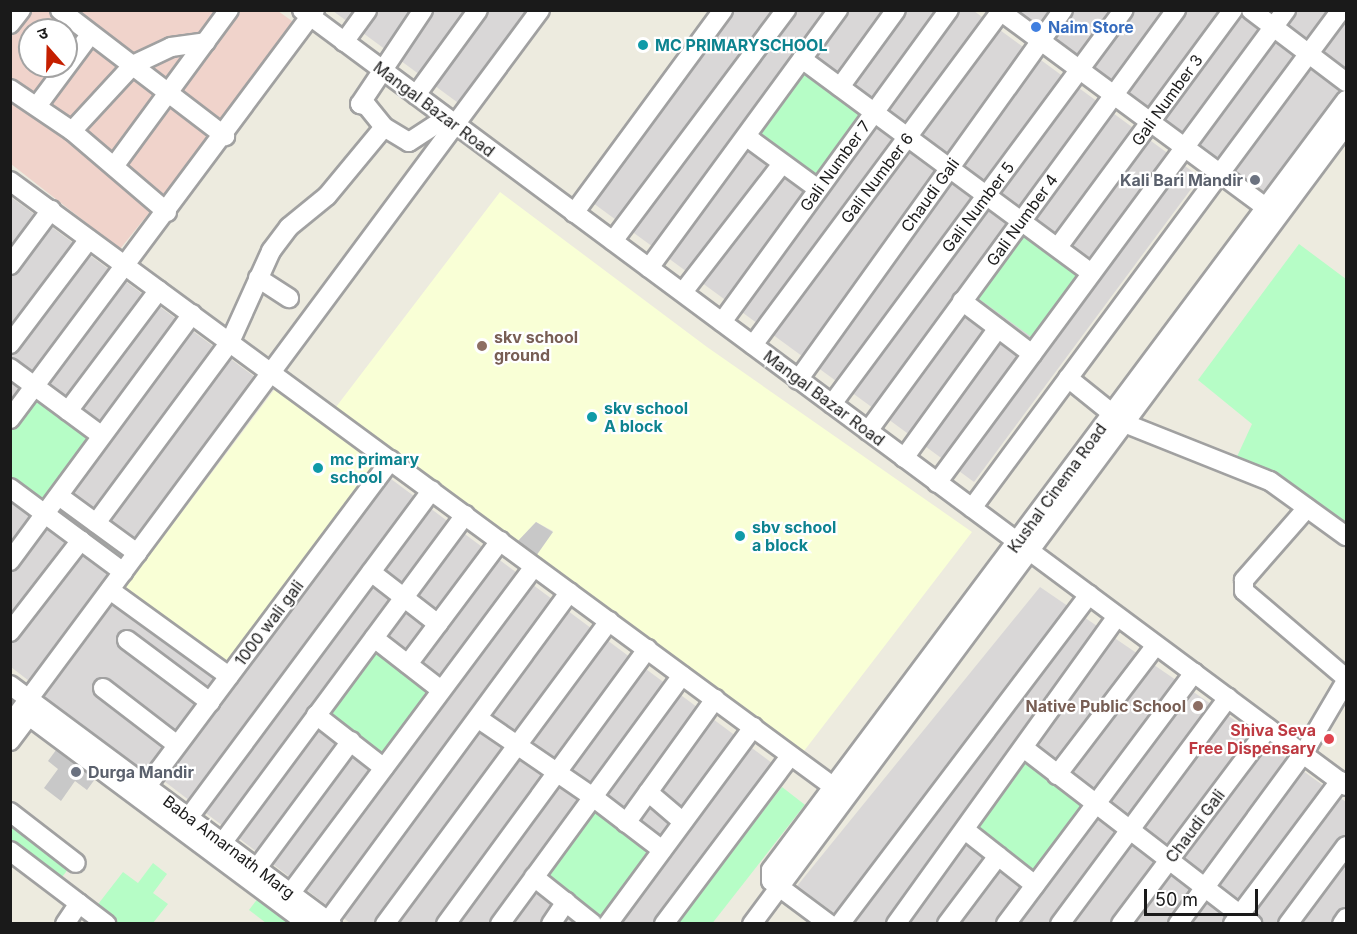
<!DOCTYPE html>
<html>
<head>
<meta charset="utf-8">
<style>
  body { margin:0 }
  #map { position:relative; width:1357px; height:934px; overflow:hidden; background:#edebdf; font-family:Inter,"Noto Sans Devanagari",sans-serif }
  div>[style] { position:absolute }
  .residential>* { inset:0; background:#d9d7d7; transform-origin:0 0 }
  .commercial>* { inset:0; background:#f0d3cb }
  .education>* { inset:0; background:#f9ffd6; transform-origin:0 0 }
  .religious>* { inset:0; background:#c8c8c8 }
  .park>* { inset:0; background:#b6fdc6; transform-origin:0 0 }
  .stream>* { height:4.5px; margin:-2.25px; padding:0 2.25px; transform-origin:2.25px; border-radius:2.25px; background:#9bc5df }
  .roads { filter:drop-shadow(2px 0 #a1a1a1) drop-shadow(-2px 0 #a1a1a1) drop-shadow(0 2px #a1a1a1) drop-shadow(0 -2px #a1a1a1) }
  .minor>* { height:18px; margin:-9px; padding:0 9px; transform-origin:9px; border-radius:9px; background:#fff }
  .dots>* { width:16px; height:16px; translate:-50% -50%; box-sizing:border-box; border:3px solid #fff; border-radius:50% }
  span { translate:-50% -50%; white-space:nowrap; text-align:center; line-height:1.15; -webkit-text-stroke:4.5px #fff; paint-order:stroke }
  .shop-label { font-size:16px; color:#366cbe; font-weight:700 }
  .left { translate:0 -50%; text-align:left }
  .culture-label { font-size:16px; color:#0d838f; font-weight:700 }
  .street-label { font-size:16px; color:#1a1a1a }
  .worship-label { font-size:16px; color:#5b616d; font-weight:700 }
  .right { translate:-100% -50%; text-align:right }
  .education-label { font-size:16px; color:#785e54; font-weight:700 }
  .health-label { font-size:16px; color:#be3a42; font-weight:700 }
  .frame { position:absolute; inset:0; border:12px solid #1a1a1a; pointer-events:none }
  .north { position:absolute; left:18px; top:18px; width:60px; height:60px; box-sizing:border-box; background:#fff; border:2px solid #a3a3a3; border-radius:50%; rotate:340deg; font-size:16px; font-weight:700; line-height:24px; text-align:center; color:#1a1a1a }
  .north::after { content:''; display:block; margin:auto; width:21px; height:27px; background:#c51f00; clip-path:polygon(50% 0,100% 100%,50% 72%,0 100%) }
  .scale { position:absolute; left:1144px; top:889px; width:114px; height:27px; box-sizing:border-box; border:3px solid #1a1a1a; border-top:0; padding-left:8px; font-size:18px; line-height:21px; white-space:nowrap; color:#1a1a1a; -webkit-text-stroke:4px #fff; paint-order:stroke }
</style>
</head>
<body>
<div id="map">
  <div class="residential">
    <i style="clip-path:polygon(735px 10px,974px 11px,1200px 177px,974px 482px,593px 203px)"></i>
    <i style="clip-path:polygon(333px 11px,532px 11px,461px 105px)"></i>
    <i style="clip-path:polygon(1014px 11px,1346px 11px,1346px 99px,1268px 199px)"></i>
    <i style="clip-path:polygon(11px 197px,259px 380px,33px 684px,11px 667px)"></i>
    <i style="clip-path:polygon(387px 476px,776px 766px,657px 924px,350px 923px,160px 778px)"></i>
    <i style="clip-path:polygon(1040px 587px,1252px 732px,1113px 923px,848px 923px,797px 886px)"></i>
    <i style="left:112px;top:600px;width:131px;height:119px;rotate:37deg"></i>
    <i style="clip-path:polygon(1266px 744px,1346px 802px,1346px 923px,1129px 924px)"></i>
  </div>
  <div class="commercial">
    <i style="clip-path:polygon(evenodd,10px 11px,278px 11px,299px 26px,120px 249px,11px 164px,10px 11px,30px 30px,66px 30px,66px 66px,30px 66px,30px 30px)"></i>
  </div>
  <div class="education">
    <i style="clip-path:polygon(500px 192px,707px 347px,972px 532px,804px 751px,536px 556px,553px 531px,536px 522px,517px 542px,336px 407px)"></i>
    <i style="left:275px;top:389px;width:125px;height:249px;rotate:37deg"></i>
  </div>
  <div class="religious">
    <i style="clip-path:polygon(536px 522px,553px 532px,536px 556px,517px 542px)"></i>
    <i style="clip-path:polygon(59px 746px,98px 775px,87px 790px,75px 781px,61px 801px,44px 788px,58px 769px,48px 761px)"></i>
  </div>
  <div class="park">
    <i style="left:807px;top:70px;width:71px;height:82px;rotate:37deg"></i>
    <i style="left:1025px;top:231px;width:71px;height:82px;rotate:36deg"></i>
    <i style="clip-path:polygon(1299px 244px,1346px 279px,1346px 534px,1235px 461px,1252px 424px,1198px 380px)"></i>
    <i style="clip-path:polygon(33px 397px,91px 440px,42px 506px,11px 483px,11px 428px)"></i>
    <i style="left:63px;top:503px;width:82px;height:14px;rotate:38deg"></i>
    <i style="left:373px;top:651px;width:72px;height:82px;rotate:36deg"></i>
    <i style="left:1026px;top:763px;width:72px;height:82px;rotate:36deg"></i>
    <i style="left:782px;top:787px;width:29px;height:172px;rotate:38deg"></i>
    <i style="left:595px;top:812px;width:71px;height:82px;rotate:36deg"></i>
    <i style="clip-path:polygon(10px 818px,72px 864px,59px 881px,11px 844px)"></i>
    <i style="clip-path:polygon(153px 863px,167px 874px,153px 893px,168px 904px,153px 923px,108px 923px,92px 912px,123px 872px,138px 883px)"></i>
    <i style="clip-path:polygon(262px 893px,302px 923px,266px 923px,249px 910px)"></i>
  </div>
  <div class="stream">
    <i style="left:10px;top:698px;width:6px;rotate:31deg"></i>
  </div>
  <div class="roads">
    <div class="minor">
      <i style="left:60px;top:10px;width:208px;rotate:37.4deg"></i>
      <i style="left:302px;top:10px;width:1301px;rotate:36.62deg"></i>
      <i style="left:423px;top:10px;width:113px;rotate:123.8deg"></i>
      <i style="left:360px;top:104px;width:7px;rotate:16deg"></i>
      <i style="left:367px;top:106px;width:27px;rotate:51deg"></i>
      <i style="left:384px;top:127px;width:29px;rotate:31deg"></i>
      <i style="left:409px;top:142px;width:44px;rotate:-33deg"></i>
      <i style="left:999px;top:10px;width:343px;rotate:36.5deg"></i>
      <i style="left:1251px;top:10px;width:119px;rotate:37.2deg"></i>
      <i style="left:10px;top:24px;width:18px;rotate:-52deg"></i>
      <i style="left:344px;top:42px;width:39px;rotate:-54deg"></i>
      <i style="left:802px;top:59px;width:360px;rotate:36.5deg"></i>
      <i style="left:840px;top:87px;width:95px;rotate:-54deg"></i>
      <i style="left:10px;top:89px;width:75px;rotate:34.1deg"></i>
      <i style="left:72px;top:131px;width:125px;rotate:40.5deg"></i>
      <i style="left:416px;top:95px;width:105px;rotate:-53.9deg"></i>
      <i style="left:37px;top:106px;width:89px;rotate:-53.3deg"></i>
      <i style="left:72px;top:131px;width:90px;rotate:-47.3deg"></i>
      <i style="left:133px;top:65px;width:42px;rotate:-25.3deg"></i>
      <i style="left:171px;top:47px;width:35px;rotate:-8deg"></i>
      <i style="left:747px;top:137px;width:88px;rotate:36.2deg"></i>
      <i style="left:115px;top:165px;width:192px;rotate:-53.7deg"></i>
      <i style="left:10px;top:181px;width:1038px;rotate:36.34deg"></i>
      <i style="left:574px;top:213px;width:252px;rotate:-53.7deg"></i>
      <i style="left:613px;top:241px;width:289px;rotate:-53.2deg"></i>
      <i style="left:1058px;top:247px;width:295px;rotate:-53.6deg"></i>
      <i style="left:10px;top:265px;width:69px;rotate:-53.3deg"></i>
      <i style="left:649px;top:268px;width:320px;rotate:-53.8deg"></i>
      <i style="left:258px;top:278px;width:37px;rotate:33deg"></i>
      <i style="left:683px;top:292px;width:162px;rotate:-52.3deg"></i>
      <i style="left:962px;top:301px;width:88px;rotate:37.1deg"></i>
      <i style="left:722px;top:322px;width:386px;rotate:-54deg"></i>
      <i style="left:10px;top:344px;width:131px;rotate:-53deg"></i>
      <i style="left:753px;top:345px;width:417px;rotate:-53.4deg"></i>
      <i style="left:10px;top:368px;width:114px;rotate:36.5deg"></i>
      <i style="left:1068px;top:378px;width:72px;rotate:38.8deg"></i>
      <i style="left:1124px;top:423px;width:157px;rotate:21.7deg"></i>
      <i style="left:1270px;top:481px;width:94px;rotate:35.9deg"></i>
      <i style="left:798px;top:380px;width:455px;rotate:-54.4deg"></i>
      <i style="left:832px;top:404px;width:490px;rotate:-53.5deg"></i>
      <i style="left:68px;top:411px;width:151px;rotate:-53.1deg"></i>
      <i style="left:10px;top:419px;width:510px;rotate:-53.29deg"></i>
      <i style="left:868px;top:431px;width:522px;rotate:-53.81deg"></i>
      <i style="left:904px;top:458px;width:160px;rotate:-54.1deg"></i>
      <i style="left:937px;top:483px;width:588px;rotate:-53.58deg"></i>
      <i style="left:10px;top:488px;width:141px;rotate:36.6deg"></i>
      <i style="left:59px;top:496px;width:97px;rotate:36.2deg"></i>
      <i style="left:972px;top:508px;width:620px;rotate:-53.46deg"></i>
      <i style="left:1307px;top:508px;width:96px;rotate:131.2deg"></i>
      <i style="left:1244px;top:580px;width:11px;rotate:90deg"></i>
      <i style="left:1244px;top:591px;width:134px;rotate:40.5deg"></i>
      <i style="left:96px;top:523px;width:225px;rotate:-53.5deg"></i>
      <i style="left:230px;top:342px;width:100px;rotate:-65.7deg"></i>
      <i style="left:271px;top:251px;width:30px;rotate:-53deg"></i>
      <i style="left:289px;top:227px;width:49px;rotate:-39.2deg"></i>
      <i style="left:327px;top:196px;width:89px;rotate:-50.4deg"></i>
      <i style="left:10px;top:561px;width:307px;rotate:-53.6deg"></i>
      <i style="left:371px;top:572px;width:85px;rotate:37.8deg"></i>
      <i style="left:110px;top:590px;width:147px;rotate:35.9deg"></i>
      <i style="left:10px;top:632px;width:116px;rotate:-52.3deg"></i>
      <i style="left:374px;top:638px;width:85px;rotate:37.8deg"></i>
      <i style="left:127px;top:640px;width:104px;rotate:36.8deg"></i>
      <i style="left:408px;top:664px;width:154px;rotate:-53.2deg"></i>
      <i style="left:10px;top:685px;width:401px;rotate:36.6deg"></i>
      <i style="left:103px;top:688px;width:93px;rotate:37.6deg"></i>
      <i style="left:316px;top:715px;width:86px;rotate:37.9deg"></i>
      <i style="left:479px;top:719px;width:138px;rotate:34.4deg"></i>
      <i style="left:593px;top:797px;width:87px;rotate:37.5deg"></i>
      <i style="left:10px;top:724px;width:889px;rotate:-53.41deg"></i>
      <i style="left:10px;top:741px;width:31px;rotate:-53deg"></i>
      <i style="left:29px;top:716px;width:348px;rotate:36.7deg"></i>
      <i style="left:1025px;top:749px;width:287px;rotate:37.6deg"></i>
      <i style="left:1057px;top:775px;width:163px;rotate:-52.7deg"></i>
      <i style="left:147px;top:786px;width:407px;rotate:-53.2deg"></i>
      <i style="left:648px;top:792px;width:46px;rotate:40.6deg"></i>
      <i style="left:10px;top:812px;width:83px;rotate:37.7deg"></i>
      <i style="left:189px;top:817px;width:407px;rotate:-53.4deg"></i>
      <i style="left:626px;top:823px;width:153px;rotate:-54.3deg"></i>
      <i style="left:965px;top:830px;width:89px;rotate:38.2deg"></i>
      <i style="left:223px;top:842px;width:407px;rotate:-53.5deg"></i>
      <i style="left:10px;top:851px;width:121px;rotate:37.2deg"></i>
      <i style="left:257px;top:868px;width:158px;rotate:-53.5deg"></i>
      <i style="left:534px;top:877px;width:75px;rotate:38.5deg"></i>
      <i style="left:290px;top:894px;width:408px;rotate:-53.3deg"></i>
      <i style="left:328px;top:921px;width:408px;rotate:-53.7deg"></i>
      <i style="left:65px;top:924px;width:25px;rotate:-56deg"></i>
      <i style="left:385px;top:924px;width:377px;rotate:-53.5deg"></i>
      <i style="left:446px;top:924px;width:341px;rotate:-53.8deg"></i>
      <i style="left:500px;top:924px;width:308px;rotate:-53.8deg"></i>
      <i style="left:551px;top:924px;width:27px;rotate:-56deg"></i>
      <i style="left:608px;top:924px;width:245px;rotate:-53.6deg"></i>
      <i style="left:664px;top:924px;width:210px;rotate:-53.1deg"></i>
      <i style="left:752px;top:924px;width:996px;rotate:-53.37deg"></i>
      <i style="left:829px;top:924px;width:72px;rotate:-143.4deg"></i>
      <i style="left:771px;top:881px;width:11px;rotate:-90deg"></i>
      <i style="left:771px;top:870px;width:961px;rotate:-53.25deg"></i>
      <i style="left:840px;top:924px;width:413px;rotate:-52.9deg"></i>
      <i style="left:896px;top:924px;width:378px;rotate:-54.3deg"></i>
      <i style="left:947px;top:924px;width:85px;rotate:-53.1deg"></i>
      <i style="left:1006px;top:924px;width:314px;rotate:-53.2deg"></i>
      <i style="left:1060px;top:924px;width:282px;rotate:-53.4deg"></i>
      <i style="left:1121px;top:924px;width:245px;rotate:-53.1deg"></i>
      <i style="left:1178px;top:924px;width:211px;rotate:-53.7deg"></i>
      <i style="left:1303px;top:754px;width:85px;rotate:-59.5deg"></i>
      <i style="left:1233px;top:924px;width:179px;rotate:-53.2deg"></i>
      <i style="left:1288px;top:924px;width:97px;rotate:-53.4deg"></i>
      <i style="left:1342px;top:924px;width:7px;rotate:-56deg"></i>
    </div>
  </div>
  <div class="dots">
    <i style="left:1036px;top:27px;background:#3f7fe0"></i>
    <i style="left:643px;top:45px;background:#0f9aa8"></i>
    <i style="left:1255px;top:180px;background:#6b7280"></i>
    <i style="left:482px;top:346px;background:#8d6e63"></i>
    <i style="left:592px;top:417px;background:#0f9aa8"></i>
    <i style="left:318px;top:468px;background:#0f9aa8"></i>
    <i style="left:740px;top:536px;background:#0f9aa8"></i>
    <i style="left:1198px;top:706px;background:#8d6e63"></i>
    <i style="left:1329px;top:739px;background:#e0444e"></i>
    <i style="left:76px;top:772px;background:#6b7280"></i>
  </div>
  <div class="shop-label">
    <span class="left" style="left:1048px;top:27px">Naim Store</span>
  </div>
  <div class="culture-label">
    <span class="left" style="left:655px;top:45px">MC PRIMARYSCHOOL</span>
    <span class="left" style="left:604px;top:417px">skv school<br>A block</span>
    <span class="left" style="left:330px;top:468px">mc primary<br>school</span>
    <span class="left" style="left:752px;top:536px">sbv school<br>a block</span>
  </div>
  <div class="street-label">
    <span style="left:1167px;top:100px;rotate:-54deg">Gali Number 3</span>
    <span style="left:434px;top:109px;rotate:37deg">Mangal Bazar Road</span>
    <span style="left:835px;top:166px;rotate:-54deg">Gali Number 7</span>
    <span style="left:877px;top:178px;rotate:-53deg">Gali Number 6</span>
    <span style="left:930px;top:195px;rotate:-54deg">Chaudi Gali</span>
    <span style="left:978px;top:207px;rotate:-53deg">Gali Number 5</span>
    <span style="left:1022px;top:220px;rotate:-54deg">Gali Number 4</span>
    <span style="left:824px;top:398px;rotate:37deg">Mangal Bazar Road</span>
    <span style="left:1057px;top:488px;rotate:-54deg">Kushal Cinema Road</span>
    <span style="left:269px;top:623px;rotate:-53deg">1000 wali gali</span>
    <span style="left:1195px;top:826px;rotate:-53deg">Chaudi Gali</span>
    <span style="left:229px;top:847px;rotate:37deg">Baba Amarnath Marg</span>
  </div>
  <div class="worship-label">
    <span class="right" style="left:1243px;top:180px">Kali Bari Mandir</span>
    <span class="left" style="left:88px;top:772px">Durga Mandir</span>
  </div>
  <div class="education-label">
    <span class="left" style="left:494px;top:346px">skv school<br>ground</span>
    <span class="right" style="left:1186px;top:706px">Native Public School</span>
  </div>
  <div class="health-label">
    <span class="right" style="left:1316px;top:739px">Shiva Seva<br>Free Dispensary</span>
  </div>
  <div class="frame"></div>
  <div class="north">उ</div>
  <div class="scale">50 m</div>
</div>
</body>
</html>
